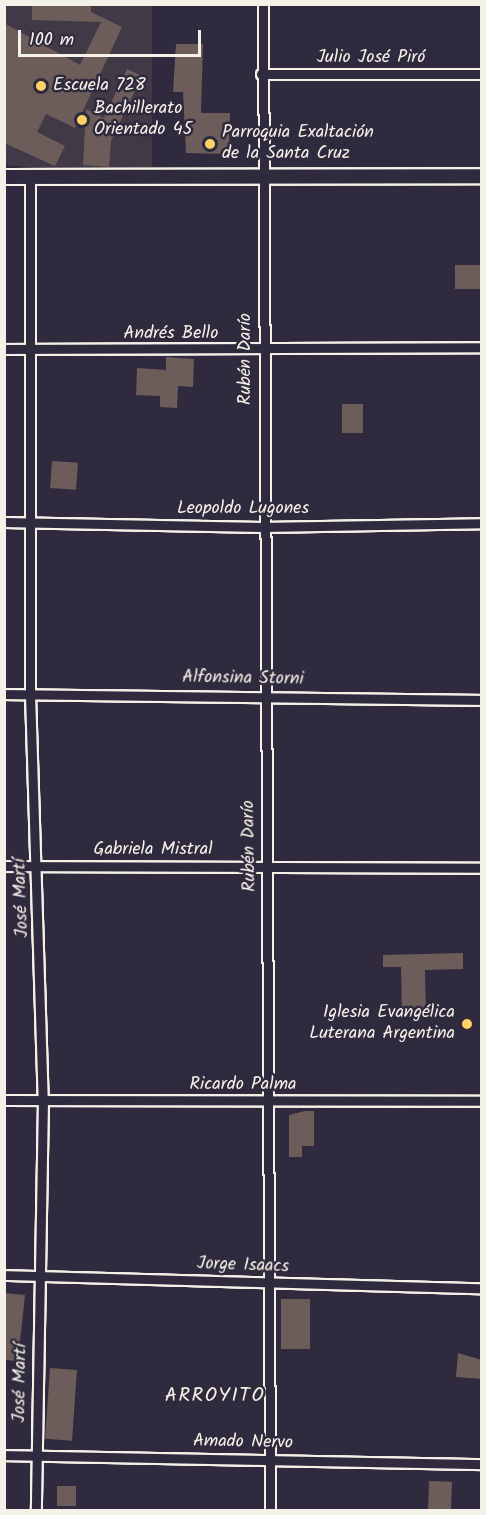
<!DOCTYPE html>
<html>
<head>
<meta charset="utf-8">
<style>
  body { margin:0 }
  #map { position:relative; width:486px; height:1515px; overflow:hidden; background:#2f2a3d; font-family:Kalam,sans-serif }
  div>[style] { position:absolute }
  .built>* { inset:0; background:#413946 }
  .building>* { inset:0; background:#6c5d5a; transform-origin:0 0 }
  .roads { filter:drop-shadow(2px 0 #f4f1e8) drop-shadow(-2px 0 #f4f1e8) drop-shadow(0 2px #f4f1e8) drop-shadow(0 -2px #f4f1e8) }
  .minor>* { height:9px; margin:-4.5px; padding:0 4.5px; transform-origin:4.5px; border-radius:4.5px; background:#2f2a3d }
  .secondary>* { height:14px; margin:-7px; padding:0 7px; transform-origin:7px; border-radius:7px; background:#2f2a3d }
  .dots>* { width:16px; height:16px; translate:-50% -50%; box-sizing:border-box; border:3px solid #2f2a3d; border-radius:50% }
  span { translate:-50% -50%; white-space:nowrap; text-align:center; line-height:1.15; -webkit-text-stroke:5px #2f2a3d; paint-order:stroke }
  .street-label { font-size:18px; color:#f4f1e8 }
  .poi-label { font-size:18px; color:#f4f1e8 }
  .left { translate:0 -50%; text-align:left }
  .right { translate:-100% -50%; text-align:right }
  .neighbourhood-label { font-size:20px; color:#f4f1e8; letter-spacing:1.5px }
  .frame { position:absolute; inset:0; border:6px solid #f4f1e8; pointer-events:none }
  .scale { position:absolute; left:18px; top:30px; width:183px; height:27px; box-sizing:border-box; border:3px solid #f4f1e8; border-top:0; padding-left:8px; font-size:18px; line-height:21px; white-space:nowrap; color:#f4f1e8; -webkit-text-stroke:4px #2f2a3d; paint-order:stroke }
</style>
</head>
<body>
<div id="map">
  <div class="built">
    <i style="clip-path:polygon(4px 5px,152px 5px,152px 169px,80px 172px,5px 165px)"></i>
  </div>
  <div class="building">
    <i style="clip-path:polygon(32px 4px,91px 4px,91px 12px,122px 27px,75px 128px,46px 114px,37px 132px,65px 146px,55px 166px,4px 143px,4px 23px,80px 65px,101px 22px,32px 20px)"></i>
    <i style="clip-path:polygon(176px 44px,203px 44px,201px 113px,230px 113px,229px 154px,186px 153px,183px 92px,173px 92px)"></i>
    <i style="clip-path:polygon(127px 69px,142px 76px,111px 141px,109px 167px,83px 165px,86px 109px,104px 118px)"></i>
    <i style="left:482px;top:265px;width:24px;height:27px;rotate:90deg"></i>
    <i style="clip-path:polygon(166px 357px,194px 359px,193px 387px,178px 386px,177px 408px,160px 407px,160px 396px,136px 395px,137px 368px,166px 370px)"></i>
    <i style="left:363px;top:404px;width:29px;height:21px;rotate:90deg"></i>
    <i style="left:52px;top:461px;width:26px;height:27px;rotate:4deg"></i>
    <i style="clip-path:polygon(463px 953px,463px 969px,425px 970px,426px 1014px,402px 1015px,401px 967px,383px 967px,383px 955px)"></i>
    <i style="clip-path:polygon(305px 1111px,314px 1111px,314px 1146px,302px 1146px,302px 1157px,289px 1157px,289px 1115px)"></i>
    <i style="clip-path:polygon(4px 1293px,25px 1295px,18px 1361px,4px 1360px)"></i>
    <i style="left:281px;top:1299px;width:29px;height:50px"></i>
    <i style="clip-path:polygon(458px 1353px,482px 1360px,482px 1379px,456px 1377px)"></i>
    <i style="left:50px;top:1368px;width:27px;height:71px;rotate:4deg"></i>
    <i style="left:429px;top:1481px;width:23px;height:29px;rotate:2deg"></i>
    <i style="left:57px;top:1486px;width:19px;height:20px"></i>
  </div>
  <div class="roads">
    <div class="minor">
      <i style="left:263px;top:4px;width:1506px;rotate:89.73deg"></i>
      <i style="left:261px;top:74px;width:221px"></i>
      <i style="left:30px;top:177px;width:517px;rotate:90deg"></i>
      <i style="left:30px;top:694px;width:406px;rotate:88.2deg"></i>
      <i style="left:43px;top:1100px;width:410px;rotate:91deg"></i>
      <i style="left:4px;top:349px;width:478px;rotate:-0.2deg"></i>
      <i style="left:4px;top:522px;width:258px;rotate:1.1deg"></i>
      <i style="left:262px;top:527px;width:220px;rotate:-1deg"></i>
      <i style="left:4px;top:694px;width:478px;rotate:0.7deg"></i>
      <i style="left:4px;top:866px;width:478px;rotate:0.2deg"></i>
      <i style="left:4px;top:1100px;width:478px;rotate:0.1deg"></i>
      <i style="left:4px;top:1275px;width:478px;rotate:1.6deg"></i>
      <i style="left:4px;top:1455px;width:478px;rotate:1.1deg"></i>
    </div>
    <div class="secondary">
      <i style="left:4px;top:177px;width:478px;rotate:-0.1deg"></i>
    </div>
  </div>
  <div class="dots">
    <i style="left:41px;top:86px;background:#ffd166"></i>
    <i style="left:82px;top:120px;background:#ffd166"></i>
    <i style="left:210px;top:144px;background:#ffd166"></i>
    <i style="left:467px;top:1024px;background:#ffd166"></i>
  </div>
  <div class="street-label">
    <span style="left:371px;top:58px">Julio José Piró</span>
    <span style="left:171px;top:334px">Andrés Bello</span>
    <span style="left:246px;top:359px;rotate:-90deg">Rubén Darío</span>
    <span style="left:243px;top:509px">Leopoldo Lugones</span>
    <span style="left:243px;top:679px;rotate:1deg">Alfonsina Storni</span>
    <span style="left:250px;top:846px;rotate:-91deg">Rubén Darío</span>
    <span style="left:153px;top:850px">Gabriela Mistral</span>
    <span style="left:22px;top:898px;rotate:-92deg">José Martí</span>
    <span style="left:243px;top:1085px">Ricardo Palma</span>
    <span style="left:243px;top:1266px;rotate:2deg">Jorge Isaacs</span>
    <span style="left:21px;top:1383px;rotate:-89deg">José Martí</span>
    <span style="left:243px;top:1443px;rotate:1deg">Amado Nervo</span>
  </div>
  <div class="poi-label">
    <span class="left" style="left:53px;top:86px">Escuela 728</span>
    <span class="left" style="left:94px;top:120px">Bachillerato<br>Orientado 45</span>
    <span class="left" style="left:222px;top:144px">Parroquia Exaltación<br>de la Santa Cruz</span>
    <span class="right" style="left:455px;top:1024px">Iglesia Evangélica<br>Luterana Argentina</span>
  </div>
  <div class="neighbourhood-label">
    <span style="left:215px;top:1396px">ARROYITO</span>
  </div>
  <div class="frame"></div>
  <div class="scale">100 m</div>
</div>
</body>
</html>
